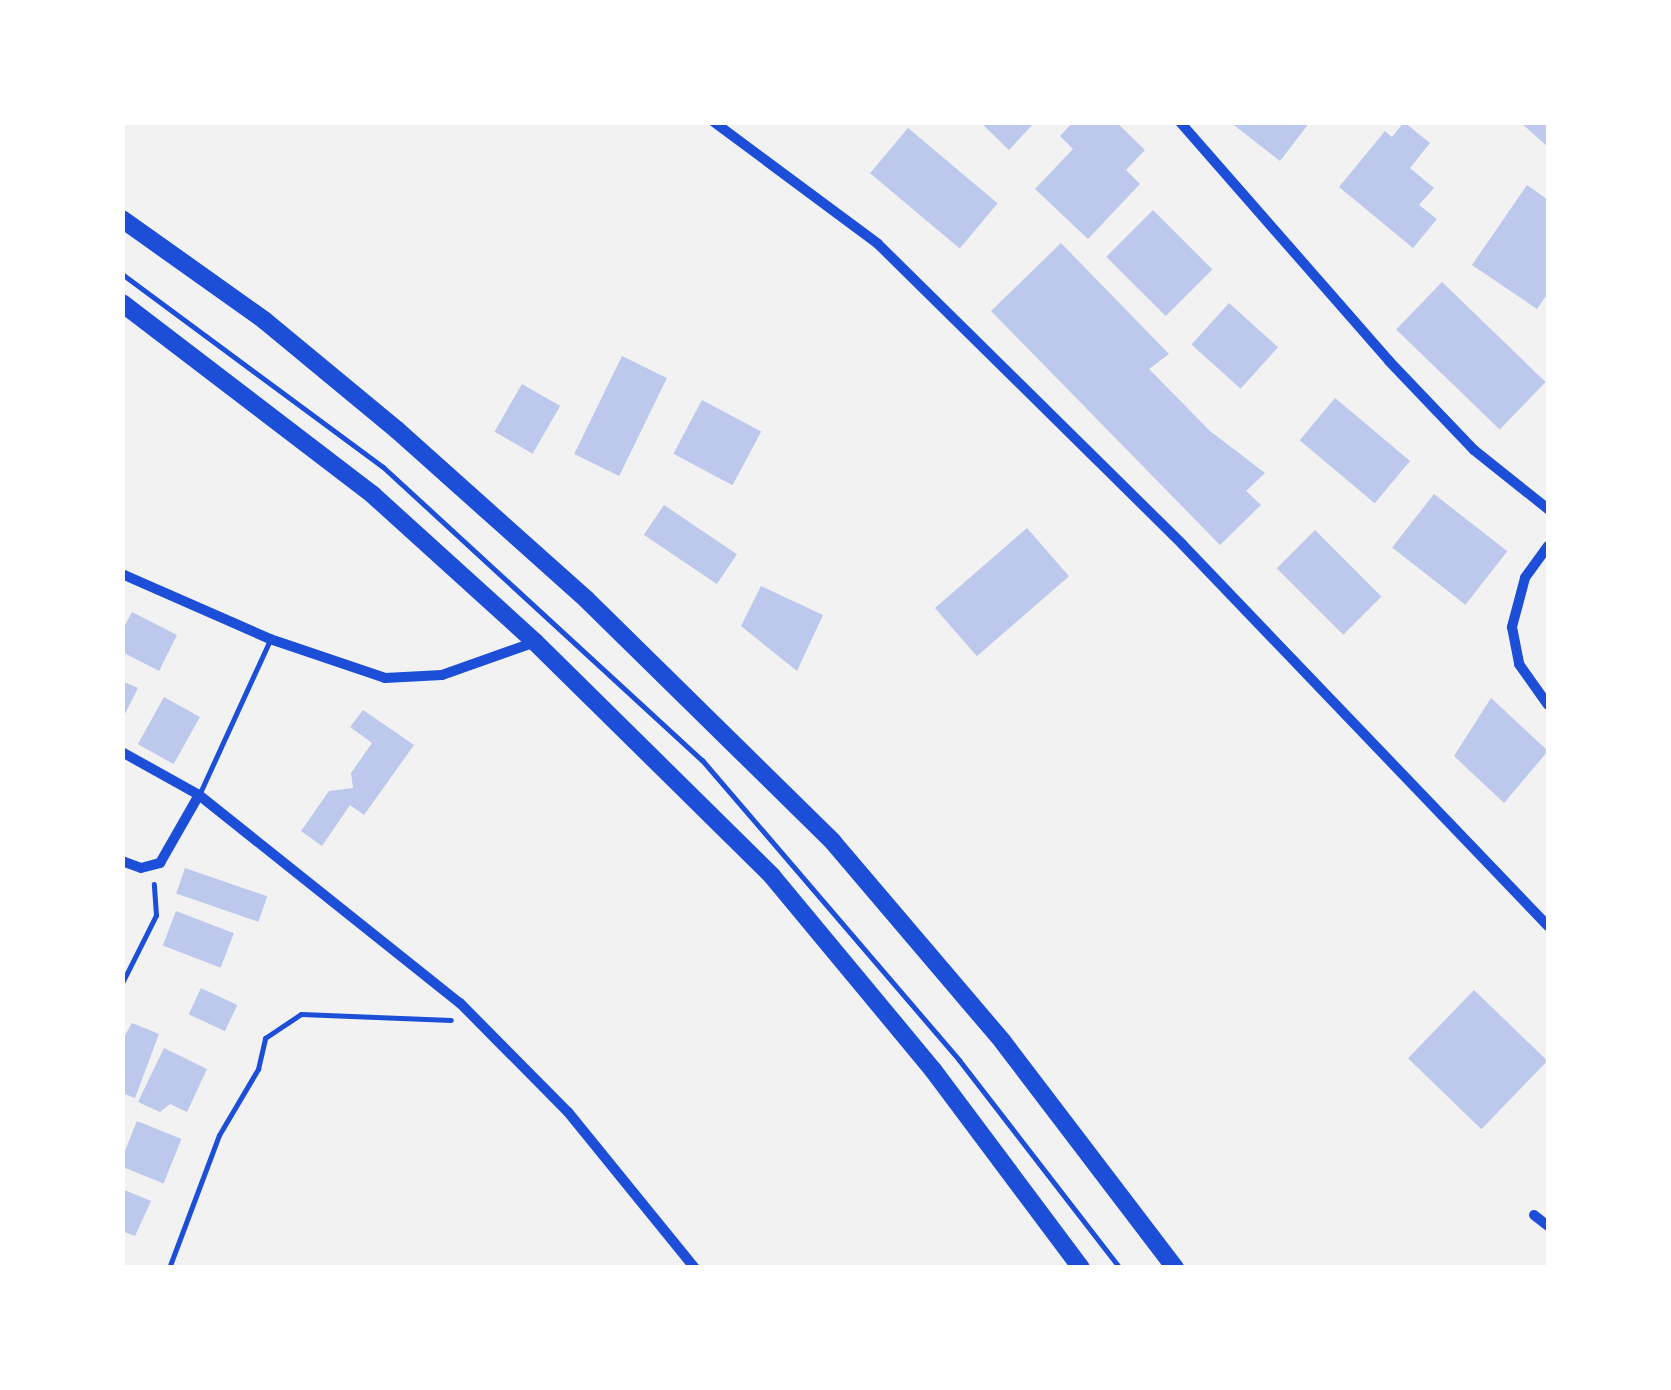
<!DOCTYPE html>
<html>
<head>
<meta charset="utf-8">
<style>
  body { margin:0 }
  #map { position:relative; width:1671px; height:1390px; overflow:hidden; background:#f2f2f2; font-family:Karla,sans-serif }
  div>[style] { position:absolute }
  .building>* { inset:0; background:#bdc9ec; transform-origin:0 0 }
  .path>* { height:5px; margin:-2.5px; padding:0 2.5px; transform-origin:2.5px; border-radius:2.5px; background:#1d4ed8 }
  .service>* { height:5px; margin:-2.5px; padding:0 2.5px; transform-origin:2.5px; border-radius:2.5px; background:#1d4ed8 }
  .minor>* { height:10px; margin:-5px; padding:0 5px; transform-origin:5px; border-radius:5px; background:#1d4ed8 }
  .primary>* { height:18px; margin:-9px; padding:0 9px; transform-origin:9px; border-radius:9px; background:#1d4ed8 }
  span { translate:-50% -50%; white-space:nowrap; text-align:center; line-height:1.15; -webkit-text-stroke:10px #fff; paint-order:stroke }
  .frame { position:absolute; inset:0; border:125px solid #fff; pointer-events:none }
</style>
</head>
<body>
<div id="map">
  <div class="building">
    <i style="clip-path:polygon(980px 122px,1035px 122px,1009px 150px)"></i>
    <i style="clip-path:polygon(1073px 122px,1116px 122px,1145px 150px,1126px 170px,1140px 184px,1088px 239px,1035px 189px,1073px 149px,1060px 136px)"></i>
    <i style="clip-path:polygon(1230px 122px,1310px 122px,1280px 161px)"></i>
    <i style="clip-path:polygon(1404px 122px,1430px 143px,1410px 168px,1434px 188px,1419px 205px,1437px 219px,1413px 248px,1339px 187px,1385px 131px,1392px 137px)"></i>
    <i style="clip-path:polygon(1520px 122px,1548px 122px,1548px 147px)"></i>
    <i style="left:908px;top:128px;width:117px;height:59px;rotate:40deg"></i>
    <i style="clip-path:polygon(1527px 185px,1548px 200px,1548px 293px,1537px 309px,1472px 265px)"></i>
    <i style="left:1153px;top:210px;width:84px;height:66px;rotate:45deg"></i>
    <i style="clip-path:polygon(1061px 243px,1169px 354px,1149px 369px,1210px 431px,1265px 473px,1246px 491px,1261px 505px,1220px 545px,991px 311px)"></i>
    <i style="left:1442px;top:282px;width:144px;height:66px;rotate:44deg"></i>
    <i style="left:1229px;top:303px;width:66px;height:56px;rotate:42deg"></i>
    <i style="left:622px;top:356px;width:50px;height:109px;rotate:26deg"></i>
    <i style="left:522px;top:384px;width:44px;height:55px;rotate:30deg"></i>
    <i style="left:1335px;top:398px;width:98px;height:55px;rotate:40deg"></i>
    <i style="left:702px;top:400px;width:67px;height:61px;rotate:28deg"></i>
    <i style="left:1434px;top:494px;width:93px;height:68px;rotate:38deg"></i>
    <i style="left:664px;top:505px;width:88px;height:36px;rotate:34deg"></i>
    <i style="left:1027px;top:528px;width:64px;height:122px;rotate:49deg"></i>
    <i style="left:1315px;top:530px;width:94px;height:54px;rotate:45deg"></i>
    <i style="clip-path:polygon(761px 586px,823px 615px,797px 671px,741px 626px)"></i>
    <i style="clip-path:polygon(132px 612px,177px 635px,159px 671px,122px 652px,122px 631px)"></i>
    <i style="clip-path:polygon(122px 681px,138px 688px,122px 720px)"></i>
    <i style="left:164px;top:697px;width:41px;height:54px;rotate:29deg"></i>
    <i style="clip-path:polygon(1491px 698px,1548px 751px,1504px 803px,1454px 756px)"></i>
    <i style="clip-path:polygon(363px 710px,414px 745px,364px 815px,350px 805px,322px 846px,301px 831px,329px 791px,353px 788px,351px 773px,372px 743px,350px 727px)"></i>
    <i style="left:185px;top:868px;width:87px;height:27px;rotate:19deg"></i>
    <i style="left:176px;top:911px;width:62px;height:37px;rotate:21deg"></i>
    <i style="left:201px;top:988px;width:40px;height:29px;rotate:25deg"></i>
    <i style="left:1474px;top:990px;width:102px;height:95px;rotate:44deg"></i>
    <i style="clip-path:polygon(132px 1023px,159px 1034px,135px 1098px,122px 1093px,122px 1041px)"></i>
    <i style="clip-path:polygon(164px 1048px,207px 1069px,187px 1112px,170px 1104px,160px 1112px,138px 1102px)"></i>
    <i style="left:137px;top:1121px;width:48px;height:48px;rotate:22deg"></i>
    <i style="clip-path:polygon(122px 1189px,151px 1201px,135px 1236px,122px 1231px)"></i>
  </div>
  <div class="path">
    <i style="left:122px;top:983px;width:76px;rotate:-63.4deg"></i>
    <i style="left:156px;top:915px;width:31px;rotate:-94deg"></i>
    <i style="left:169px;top:1268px;width:142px;rotate:-69.4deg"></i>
    <i style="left:219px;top:1135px;width:77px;rotate:-59.4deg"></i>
    <i style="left:258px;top:1069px;width:32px;rotate:-77deg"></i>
    <i style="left:265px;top:1038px;width:43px;rotate:-33.7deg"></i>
    <i style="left:301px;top:1014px;width:150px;rotate:2.3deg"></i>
  </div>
  <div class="service">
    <i style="left:122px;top:274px;width:325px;rotate:36.5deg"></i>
    <i style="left:383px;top:467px;width:433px;rotate:42.6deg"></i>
    <i style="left:702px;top:760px;width:395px;rotate:49.4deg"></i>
    <i style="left:959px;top:1060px;width:263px;rotate:52.3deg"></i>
    <i style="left:199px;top:795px;width:168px;rotate:-65.4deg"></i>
  </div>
  <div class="minor">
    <i style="left:714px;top:122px;width:204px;rotate:36.6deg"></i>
    <i style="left:878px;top:244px;width:427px;rotate:44.6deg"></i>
    <i style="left:1182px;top:544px;width:529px;rotate:46.23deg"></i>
    <i style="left:1180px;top:122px;width:317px;rotate:48.8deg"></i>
    <i style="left:1389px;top:361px;width:123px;rotate:46.3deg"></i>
    <i style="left:1474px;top:450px;width:95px;rotate:38.6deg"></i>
    <i style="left:1548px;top:546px;width:39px;rotate:126deg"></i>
    <i style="left:1525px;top:578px;width:51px;rotate:104.9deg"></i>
    <i style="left:1512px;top:627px;width:38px;rotate:79deg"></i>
    <i style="left:1519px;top:664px;width:50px;rotate:54.7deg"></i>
    <i style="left:122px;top:574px;width:162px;rotate:23.7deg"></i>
    <i style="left:270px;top:639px;width:121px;rotate:18.7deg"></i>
    <i style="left:385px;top:678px;width:57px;rotate:-3deg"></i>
    <i style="left:442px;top:675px;width:99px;rotate:-19.5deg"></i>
    <i style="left:122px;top:752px;width:88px;rotate:29.2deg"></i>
    <i style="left:199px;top:795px;width:334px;rotate:38.6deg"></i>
    <i style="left:460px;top:1003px;width:153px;rotate:45.3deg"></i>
    <i style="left:568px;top:1112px;width:201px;rotate:50.9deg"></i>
    <i style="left:122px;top:861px;width:20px;rotate:20deg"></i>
    <i style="left:141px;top:868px;width:20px;rotate:-15deg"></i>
    <i style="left:160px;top:863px;width:78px;rotate:-60.2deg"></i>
    <i style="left:1534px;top:1215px;width:18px;rotate:38deg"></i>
  </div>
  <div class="primary">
    <i style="left:122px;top:219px;width:174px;rotate:35.4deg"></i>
    <i style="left:264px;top:320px;width:173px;rotate:39.6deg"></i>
    <i style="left:397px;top:430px;width:254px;rotate:41.8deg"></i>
    <i style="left:586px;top:599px;width:346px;rotate:44.5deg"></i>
    <i style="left:833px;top:842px;width:262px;rotate:49.6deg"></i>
    <i style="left:1003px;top:1042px;width:284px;rotate:52.7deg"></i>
    <i style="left:122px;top:303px;width:316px;rotate:37.4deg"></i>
    <i style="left:373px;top:495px;width:219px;rotate:42.2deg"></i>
    <i style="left:535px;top:642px;width:333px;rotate:44.6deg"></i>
    <i style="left:772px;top:876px;width:252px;rotate:50.3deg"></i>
    <i style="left:933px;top:1070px;width:247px;rotate:53.2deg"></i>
  </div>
  <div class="frame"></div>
</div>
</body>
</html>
